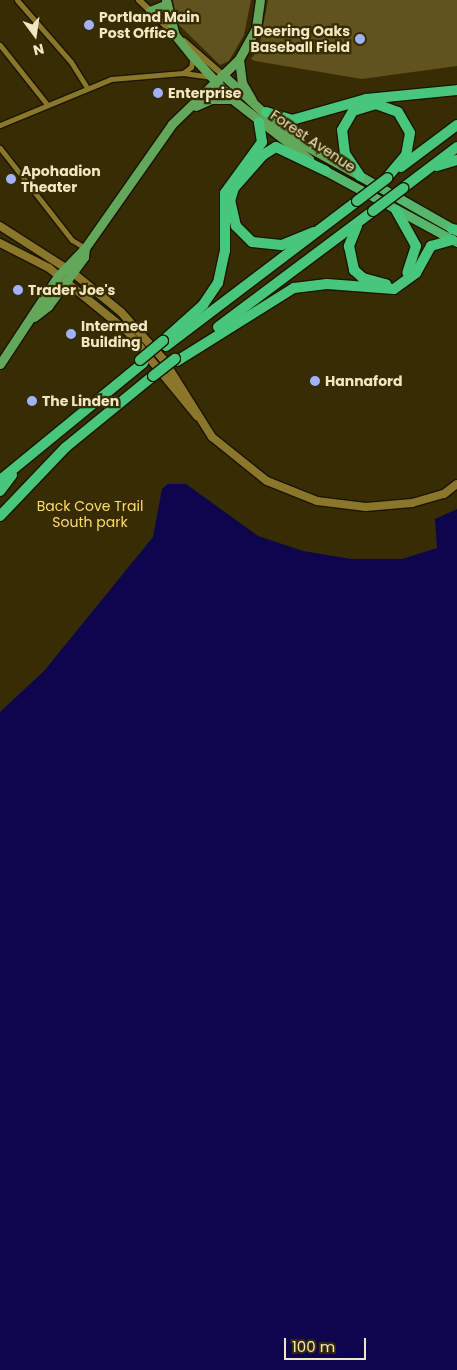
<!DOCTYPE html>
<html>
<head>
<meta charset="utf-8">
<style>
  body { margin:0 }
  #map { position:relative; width:457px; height:1370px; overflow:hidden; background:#372c02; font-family:Poppins,sans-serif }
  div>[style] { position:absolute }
  .green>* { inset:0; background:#61531d }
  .water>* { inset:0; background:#0d064c }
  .roads { filter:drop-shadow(1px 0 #1b1500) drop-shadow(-1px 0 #1b1500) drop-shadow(0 1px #1b1500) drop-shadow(0 -1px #1b1500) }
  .minor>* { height:5px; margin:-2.5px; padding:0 2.5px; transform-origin:2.5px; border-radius:2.5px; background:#8b772a }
  .tertiary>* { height:6px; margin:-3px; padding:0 3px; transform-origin:3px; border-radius:3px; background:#8b772a }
  .secondary>* { height:8px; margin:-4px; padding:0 4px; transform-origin:4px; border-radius:4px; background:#8b772a }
  .primary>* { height:9px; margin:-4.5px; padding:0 4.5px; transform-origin:4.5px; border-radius:4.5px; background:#63a75b }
  .trunk>* { height:9px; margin:-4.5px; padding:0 4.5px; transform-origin:4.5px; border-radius:4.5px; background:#56b76c }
  .motorway>* { height:10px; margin:-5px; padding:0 5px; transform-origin:5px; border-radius:5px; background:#48c77c }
  .bridges { filter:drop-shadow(1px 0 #1b1500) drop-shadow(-1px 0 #1b1500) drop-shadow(0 1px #1b1500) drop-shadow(0 -1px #1b1500) }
  .motorway-bridge>* { height:10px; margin:-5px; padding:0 5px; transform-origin:5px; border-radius:5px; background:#48c77c }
  .dots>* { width:14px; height:14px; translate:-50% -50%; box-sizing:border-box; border:2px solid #372c02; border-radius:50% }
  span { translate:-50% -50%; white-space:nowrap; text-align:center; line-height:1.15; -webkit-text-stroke:4.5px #372c02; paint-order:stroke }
  .poi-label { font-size:14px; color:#f1e7c2; font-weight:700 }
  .left { translate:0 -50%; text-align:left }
  .right { translate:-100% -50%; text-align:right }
  .street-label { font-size:14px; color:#f1e7c2 }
  .park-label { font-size:14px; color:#fddc64 }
  .north { position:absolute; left:10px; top:10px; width:50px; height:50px; -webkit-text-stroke:4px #372c02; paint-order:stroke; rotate:166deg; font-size:14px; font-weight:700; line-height:20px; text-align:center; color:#f1e7c2 }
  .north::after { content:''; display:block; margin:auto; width:18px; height:22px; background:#f1e7c2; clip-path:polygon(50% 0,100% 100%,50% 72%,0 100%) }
  .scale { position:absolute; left:284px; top:1338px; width:82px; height:22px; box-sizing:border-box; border:2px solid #f1e7c2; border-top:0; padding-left:6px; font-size:15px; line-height:18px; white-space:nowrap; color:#f1e7c2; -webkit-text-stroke:4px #372c02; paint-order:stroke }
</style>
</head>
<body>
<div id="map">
  <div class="green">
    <i style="clip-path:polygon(173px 0,251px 0,244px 35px,229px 61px,220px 65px,177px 23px)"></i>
    <i style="clip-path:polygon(268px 0,457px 0,457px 66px,362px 79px,255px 61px,251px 59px,259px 48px)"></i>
  </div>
  <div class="water">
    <i style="clip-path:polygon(168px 484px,186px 484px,258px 536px,303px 551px,351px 559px,402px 559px,437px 548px,435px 519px,457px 509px,457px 1370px,0 1370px,0 712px,44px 671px,153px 537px,162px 489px)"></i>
  </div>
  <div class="roads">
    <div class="minor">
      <i style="left:17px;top:0;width:82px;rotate:48.9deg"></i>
      <i style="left:71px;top:62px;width:28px;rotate:58deg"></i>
      <i style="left:0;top:45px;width:74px;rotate:51.6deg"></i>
      <i style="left:183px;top:73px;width:10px;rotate:-37deg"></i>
      <i style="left:191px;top:67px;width:10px;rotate:-79deg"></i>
      <i style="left:0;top:125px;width:120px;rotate:-22.5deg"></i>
      <i style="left:111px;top:79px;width:72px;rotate:-4.8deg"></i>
      <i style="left:183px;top:73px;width:27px;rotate:8deg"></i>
      <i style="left:0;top:148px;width:117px;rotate:52deg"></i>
      <i style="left:72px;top:240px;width:15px;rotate:32deg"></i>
    </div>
    <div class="tertiary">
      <i style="left:139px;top:0;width:49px;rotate:44.2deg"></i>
      <i style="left:184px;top:41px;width:52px;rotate:41.1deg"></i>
    </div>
    <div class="secondary">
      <i style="left:0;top:226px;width:85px;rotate:32.6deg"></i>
      <i style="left:72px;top:272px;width:63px;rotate:39.2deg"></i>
      <i style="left:121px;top:312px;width:63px;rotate:48.2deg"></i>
      <i style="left:163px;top:359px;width:92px;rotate:57.9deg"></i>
      <i style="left:212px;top:437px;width:70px;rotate:38.7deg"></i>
      <i style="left:267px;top:481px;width:54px;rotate:21.8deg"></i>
      <i style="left:317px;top:501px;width:49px;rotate:7deg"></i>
      <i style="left:366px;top:507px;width:46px;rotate:-5deg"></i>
      <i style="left:412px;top:503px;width:33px;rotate:-16deg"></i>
      <i style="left:444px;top:494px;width:16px;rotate:-38deg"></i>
      <i style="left:0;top:243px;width:55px;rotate:27deg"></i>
      <i style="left:49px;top:268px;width:102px;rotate:39deg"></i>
      <i style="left:128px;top:332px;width:109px;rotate:50.6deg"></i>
    </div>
    <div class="primary">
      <i style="left:166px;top:0;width:36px;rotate:76deg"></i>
      <i style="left:175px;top:35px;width:28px;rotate:51deg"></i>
      <i style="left:193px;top:57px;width:57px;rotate:47.1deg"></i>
      <i style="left:232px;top:99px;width:98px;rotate:37.9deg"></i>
      <i style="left:150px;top:11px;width:18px;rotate:-22deg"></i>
      <i style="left:239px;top:59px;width:24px;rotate:83deg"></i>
      <i style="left:242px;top:83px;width:20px;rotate:60deg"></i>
      <i style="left:223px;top:75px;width:91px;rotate:42.8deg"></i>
      <i style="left:290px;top:137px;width:80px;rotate:29.1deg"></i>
      <i style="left:196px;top:106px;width:17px;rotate:-25deg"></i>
      <i style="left:211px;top:99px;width:21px"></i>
      <i style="left:34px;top:317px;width:18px;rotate:-38deg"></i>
      <i style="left:48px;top:306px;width:61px;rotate:-53.7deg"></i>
      <i style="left:84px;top:257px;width:9px;rotate:-84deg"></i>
      <i style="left:85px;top:248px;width:151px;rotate:-54.9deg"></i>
      <i style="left:172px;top:124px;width:93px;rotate:-44.1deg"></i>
      <i style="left:239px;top:59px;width:35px;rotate:-61deg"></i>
      <i style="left:256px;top:28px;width:28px;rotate:-82deg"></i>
      <i style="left:0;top:364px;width:105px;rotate:-56.6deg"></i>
      <i style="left:58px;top:276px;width:39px;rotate:-46deg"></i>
    </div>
    <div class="trunk">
      <i style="left:326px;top:171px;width:149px;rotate:28.5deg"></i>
      <i style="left:360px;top:176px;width:112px;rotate:29.6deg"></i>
    </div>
    <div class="motorway">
      <i style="left:266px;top:112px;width:27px;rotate:17deg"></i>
      <i style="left:292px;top:120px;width:77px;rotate:-15.8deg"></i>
      <i style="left:366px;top:99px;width:91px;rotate:-5.6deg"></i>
      <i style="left:437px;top:166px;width:21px;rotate:-17deg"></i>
      <i style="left:401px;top:167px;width:70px;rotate:-36.9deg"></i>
      <i style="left:360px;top:176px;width:27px;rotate:-124deg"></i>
      <i style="left:345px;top:154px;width:24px;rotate:-97deg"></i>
      <i style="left:342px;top:130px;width:22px;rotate:-60deg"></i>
      <i style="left:353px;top:111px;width:24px;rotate:-17deg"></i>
      <i style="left:376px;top:104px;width:23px;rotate:20deg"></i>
      <i style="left:398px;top:112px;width:24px;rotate:60deg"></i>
      <i style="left:410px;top:133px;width:22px;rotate:100deg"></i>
      <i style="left:406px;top:155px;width:30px;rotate:130deg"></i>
      <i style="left:403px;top:188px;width:68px;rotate:-37.2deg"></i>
      <i style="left:396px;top:210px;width:41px;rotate:60.9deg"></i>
      <i style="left:416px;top:246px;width:28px;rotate:108deg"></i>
      <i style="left:357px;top:226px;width:22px;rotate:112deg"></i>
      <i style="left:349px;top:246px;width:25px;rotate:78deg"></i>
      <i style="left:354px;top:270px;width:12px;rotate:42deg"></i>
      <i style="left:363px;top:278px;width:24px;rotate:15deg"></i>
      <i style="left:452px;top:229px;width:5px;rotate:11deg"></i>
      <i style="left:314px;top:232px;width:35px;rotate:158deg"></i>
      <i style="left:281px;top:245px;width:29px;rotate:-174deg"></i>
      <i style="left:252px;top:242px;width:23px;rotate:-135deg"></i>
      <i style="left:236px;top:226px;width:26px;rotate:-103deg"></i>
      <i style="left:230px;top:201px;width:14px;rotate:-73deg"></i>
      <i style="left:234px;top:188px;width:44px;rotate:-48.7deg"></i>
      <i style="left:263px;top:155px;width:15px;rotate:-32deg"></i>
      <i style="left:276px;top:147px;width:55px;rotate:25.6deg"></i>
      <i style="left:218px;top:327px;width:194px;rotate:-36.8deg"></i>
      <i style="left:163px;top:341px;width:54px;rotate:-42deg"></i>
      <i style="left:203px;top:305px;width:27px;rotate:-56deg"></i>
      <i style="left:218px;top:283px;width:33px;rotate:-78deg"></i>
      <i style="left:225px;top:251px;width:58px;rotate:-90deg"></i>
      <i style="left:225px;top:193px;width:63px;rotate:-54deg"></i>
      <i style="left:262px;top:142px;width:20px;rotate:-99deg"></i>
      <i style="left:166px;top:346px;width:240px;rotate:-37.2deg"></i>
      <i style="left:177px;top:361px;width:138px;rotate:-32deg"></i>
      <i style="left:294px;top:288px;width:33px;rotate:-7deg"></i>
      <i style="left:327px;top:284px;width:67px;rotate:4.3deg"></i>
      <i style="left:394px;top:289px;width:27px;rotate:-36deg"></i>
      <i style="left:416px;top:273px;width:31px;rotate:-61deg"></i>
      <i style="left:431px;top:246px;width:22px;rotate:-16deg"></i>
      <i style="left:0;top:480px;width:185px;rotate:-39.3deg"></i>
      <i style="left:0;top:491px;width:20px;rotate:-53deg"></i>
      <i style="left:0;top:516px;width:95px;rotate:-46.3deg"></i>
      <i style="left:66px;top:447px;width:112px;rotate:-39.2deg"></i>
    </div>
  </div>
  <div class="bridges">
    <div class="motorway-bridge">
      <i style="left:357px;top:201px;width:38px;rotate:-37deg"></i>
      <i style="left:373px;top:211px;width:38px;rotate:-37deg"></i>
      <i style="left:140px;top:360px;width:30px;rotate:-40deg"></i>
      <i style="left:153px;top:376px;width:28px;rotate:-38deg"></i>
    </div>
  </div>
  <div class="dots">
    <i style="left:89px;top:25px;background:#a1b2fd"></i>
    <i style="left:360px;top:39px;background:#a1b2fd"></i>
    <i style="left:158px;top:93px;background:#a1b2fd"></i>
    <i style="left:11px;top:179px;background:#a1b2fd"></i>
    <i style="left:18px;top:290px;background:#a1b2fd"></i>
    <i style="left:71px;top:334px;background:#a1b2fd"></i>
    <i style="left:315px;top:381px;background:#a1b2fd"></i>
    <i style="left:32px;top:401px;background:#a1b2fd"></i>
  </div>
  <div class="poi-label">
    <span class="left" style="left:99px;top:25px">Portland Main<br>Post Office</span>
    <span class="right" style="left:350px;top:39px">Deering Oaks<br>Baseball Field</span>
    <span class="left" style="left:168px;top:93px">Enterprise</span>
    <span class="left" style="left:21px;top:179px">Apohadion<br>Theater</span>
    <span class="left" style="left:28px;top:290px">Trader Joe's</span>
    <span class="left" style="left:81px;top:334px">Intermed<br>Building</span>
    <span class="left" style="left:325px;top:381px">Hannaford</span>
    <span class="left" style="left:42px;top:401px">The Linden</span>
  </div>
  <div class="street-label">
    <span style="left:313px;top:141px;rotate:34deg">Forest Avenue</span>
  </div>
  <div class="park-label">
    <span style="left:90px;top:514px">Back Cove Trail<br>South park</span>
  </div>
  <div class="north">N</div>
  <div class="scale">100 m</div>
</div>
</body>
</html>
